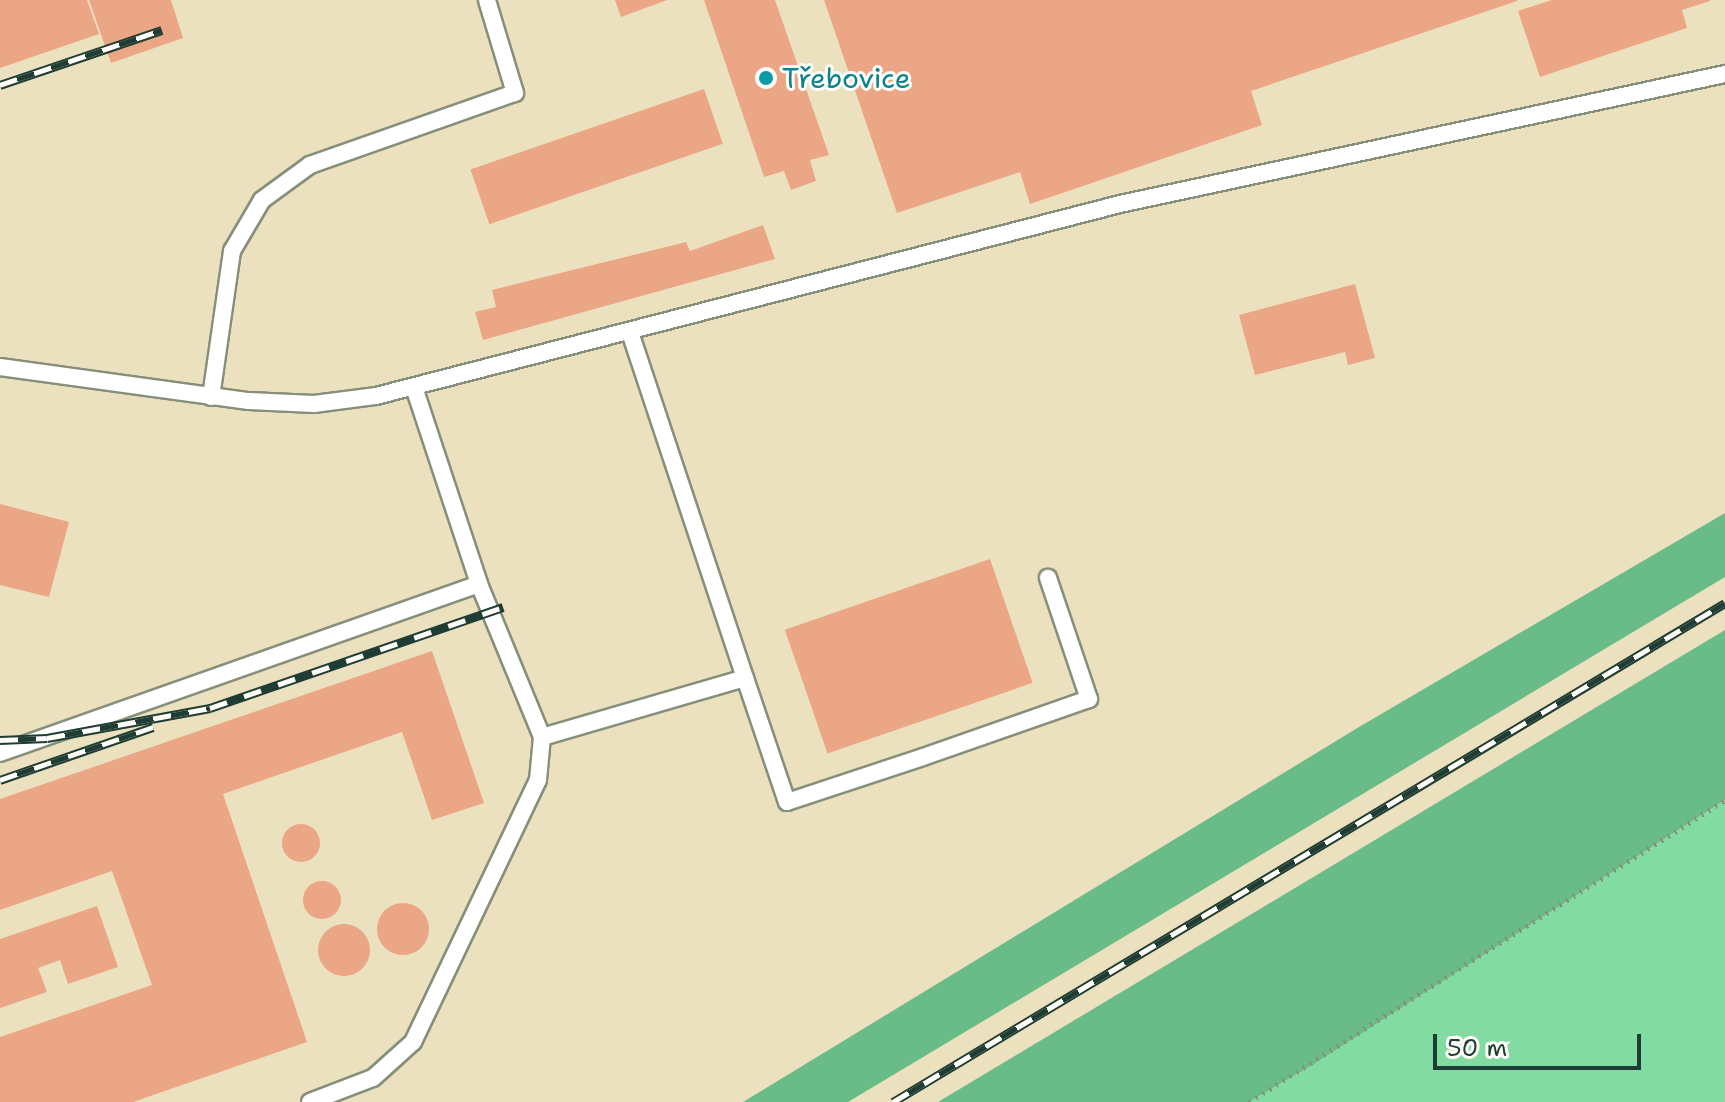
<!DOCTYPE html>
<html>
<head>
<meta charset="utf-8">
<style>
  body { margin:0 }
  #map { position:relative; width:1725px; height:1102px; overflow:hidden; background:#ece1bf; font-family:"Shantell Sans",sans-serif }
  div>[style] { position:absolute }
  .green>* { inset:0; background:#82dca2 }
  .forest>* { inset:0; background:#69bc88 }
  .building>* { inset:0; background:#eaa685; transform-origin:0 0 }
  .round { border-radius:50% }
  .path>* { height:5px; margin-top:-2.5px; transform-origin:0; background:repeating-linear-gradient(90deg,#868f7a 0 2px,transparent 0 8px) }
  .roads { filter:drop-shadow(2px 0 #868f7a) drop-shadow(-2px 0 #868f7a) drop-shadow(0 2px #868f7a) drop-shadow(0 -2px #868f7a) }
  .service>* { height:16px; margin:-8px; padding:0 8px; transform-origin:8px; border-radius:8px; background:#fff }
  .rail>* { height:9px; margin-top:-4.5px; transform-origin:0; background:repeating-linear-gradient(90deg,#fdfcf7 0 18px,#1f3d34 0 36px); box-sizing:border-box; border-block:2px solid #1f3d34 }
  .dots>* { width:22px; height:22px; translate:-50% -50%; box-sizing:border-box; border:4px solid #fdfcf7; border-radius:50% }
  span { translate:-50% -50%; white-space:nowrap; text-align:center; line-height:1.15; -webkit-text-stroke:6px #fdfcf7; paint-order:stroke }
  .culture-label { font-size:28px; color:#0d838f }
  .left { translate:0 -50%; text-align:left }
  .scale { position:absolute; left:1433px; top:1034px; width:208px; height:36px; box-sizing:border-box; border:4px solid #1f3d34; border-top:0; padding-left:10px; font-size:24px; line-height:28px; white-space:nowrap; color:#1f3d34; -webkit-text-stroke:6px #fdfcf7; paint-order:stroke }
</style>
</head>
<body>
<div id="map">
  <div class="green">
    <i style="clip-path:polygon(1725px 800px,1725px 1102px,1249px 1102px,1314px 1064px)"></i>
  </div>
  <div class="forest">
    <i style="clip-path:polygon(1725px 513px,1725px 577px,848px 1102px,743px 1102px,1359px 727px)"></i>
    <i style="clip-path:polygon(1725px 630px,1725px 800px,1314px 1064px,1249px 1102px,938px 1102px)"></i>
  </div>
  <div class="building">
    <i style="clip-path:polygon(0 0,87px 0,99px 34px,0 68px)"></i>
    <i style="clip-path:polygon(89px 0,171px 0,183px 38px,111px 63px)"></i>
    <i style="clip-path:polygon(615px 0,667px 0,621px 17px)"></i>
    <i style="clip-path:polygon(704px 0,775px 0,829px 155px,810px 160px,816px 181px,791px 190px,784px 171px,764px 177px)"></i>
    <i style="clip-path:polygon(824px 0,1517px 0,1517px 1px,1251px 91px,1262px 125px,1030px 204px,1020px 172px,897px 213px)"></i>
    <i style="clip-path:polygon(1552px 0,1710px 0,1710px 1px,1682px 10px,1687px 28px,1540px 77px,1518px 11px)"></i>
    <i style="left:704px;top:89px;width:58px;height:247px;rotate:71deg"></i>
    <i style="clip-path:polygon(763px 225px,775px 259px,483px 340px,475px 312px,496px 307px,492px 290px,686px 242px,690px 251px)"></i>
    <i style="clip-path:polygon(1355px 284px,1375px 358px,1348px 365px,1345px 352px,1255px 375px,1239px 315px)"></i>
    <i style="clip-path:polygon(0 504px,69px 522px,49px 597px,0 585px)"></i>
    <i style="left:990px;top:559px;width:131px;height:217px;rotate:71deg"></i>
    <i style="clip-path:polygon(432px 651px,484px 803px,432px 820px,402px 732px,223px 794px,307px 1042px,133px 1102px,0 1102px,0 1037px,152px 985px,112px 871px,0 910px,0 799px)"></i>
    <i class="round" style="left:282px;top:824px;width:38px;height:38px"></i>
    <i class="round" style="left:303px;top:881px;width:38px;height:38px"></i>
    <i class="round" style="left:377px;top:903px;width:52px;height:52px"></i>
    <i style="clip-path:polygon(97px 906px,118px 967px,68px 984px,60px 960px,38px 968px,47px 992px,0 1008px,0 939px)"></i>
    <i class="round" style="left:318px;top:924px;width:52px;height:52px"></i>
  </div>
  <div class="path">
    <i style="left:1249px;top:1102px;width:564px;rotate:-32.39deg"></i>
  </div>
  <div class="roads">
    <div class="service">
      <i style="left:0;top:367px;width:251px;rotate:7.8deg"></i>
      <i style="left:249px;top:401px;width:65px;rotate:2.6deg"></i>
      <i style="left:314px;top:404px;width:63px;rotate:-7.4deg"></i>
      <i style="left:376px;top:396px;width:768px;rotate:-14.47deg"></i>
      <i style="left:1120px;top:204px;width:619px;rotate:-12.13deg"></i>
      <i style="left:414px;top:387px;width:207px;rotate:71.7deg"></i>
      <i style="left:479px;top:584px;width:165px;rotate:67.6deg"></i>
      <i style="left:211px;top:397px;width:148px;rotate:-81.8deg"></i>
      <i style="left:232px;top:251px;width:59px;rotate:-59.5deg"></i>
      <i style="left:262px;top:200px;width:59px;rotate:-36.1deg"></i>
      <i style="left:310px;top:165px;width:217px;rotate:-19.4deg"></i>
      <i style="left:515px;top:93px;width:97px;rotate:-106.8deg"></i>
      <i style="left:745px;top:678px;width:131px;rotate:71.3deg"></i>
      <i style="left:787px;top:802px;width:143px;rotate:-18.3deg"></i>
      <i style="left:923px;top:757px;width:176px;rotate:-19.3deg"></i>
      <i style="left:1089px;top:699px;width:128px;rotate:-108.7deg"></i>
      <i style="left:0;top:753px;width:508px;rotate:-19.43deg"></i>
      <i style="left:310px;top:1102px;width:67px;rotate:-20.9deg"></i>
      <i style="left:373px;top:1078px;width:54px;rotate:-42deg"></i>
      <i style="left:413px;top:1042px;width:290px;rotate:-64.5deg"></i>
      <i style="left:538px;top:780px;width:43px;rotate:-84.7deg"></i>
      <i style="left:542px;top:737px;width:211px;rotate:-16.2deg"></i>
      <i style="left:745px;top:678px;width:365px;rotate:-108.4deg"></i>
    </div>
  </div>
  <div class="rail">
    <i style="left:0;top:85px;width:171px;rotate:-18.8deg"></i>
    <i style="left:0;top:740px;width:47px;rotate:-2.4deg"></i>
    <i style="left:47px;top:738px;width:166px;rotate:-10.4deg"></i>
    <i style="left:210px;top:708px;width:310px;rotate:-19deg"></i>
    <i style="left:0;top:780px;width:162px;rotate:-19.1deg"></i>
    <i style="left:893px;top:1102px;width:970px;rotate:-30.95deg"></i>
  </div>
  <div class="dots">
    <i style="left:766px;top:78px;background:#0f9aa8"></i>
  </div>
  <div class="culture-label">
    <span class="left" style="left:782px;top:78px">Třebovice</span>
  </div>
  <div class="scale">50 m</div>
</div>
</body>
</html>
